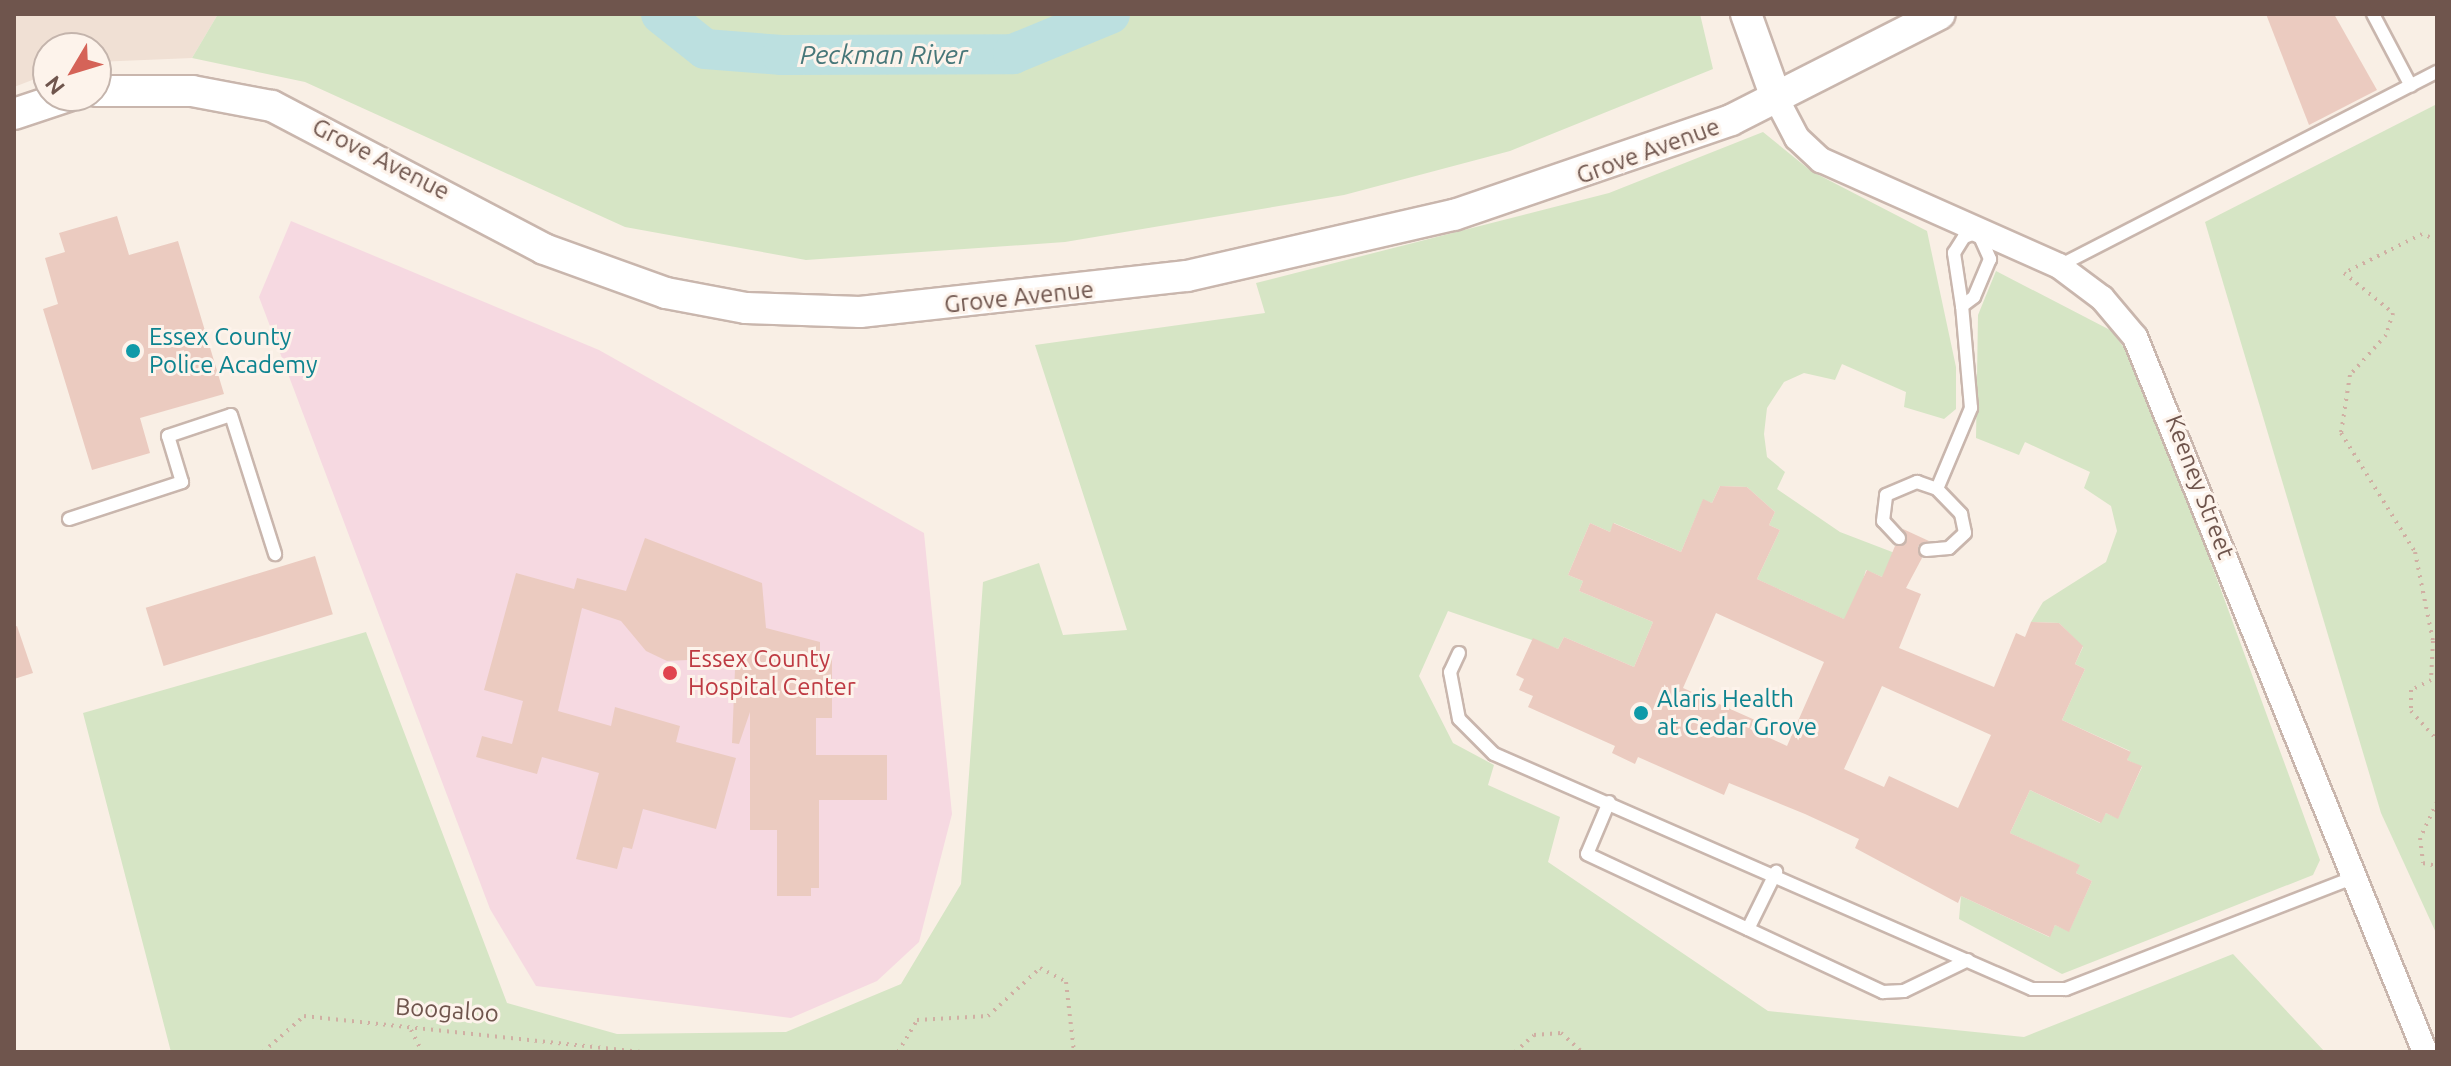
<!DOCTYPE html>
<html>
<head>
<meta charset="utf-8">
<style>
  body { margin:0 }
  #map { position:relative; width:2451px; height:1066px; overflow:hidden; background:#f9efe5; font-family:Ubuntu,sans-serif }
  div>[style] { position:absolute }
  .residential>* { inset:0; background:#f0e0d4 }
  .medical>* { inset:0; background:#f6d9e1 }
  .green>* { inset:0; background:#d6e5c5 }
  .river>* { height:40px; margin:-20px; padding:0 20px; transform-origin:20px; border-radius:20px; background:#bce0e0 }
  .building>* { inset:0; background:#ebcbc0; transform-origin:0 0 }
  .path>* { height:4px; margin-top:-2px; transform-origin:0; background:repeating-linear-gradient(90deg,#d0afa3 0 2px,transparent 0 8px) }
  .roads { filter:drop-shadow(2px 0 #c9b6ad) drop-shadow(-2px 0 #c9b6ad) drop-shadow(0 2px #c9b6ad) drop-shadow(0 -2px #c9b6ad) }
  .service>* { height:12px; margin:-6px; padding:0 6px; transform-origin:6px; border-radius:6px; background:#fff }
  .minor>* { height:24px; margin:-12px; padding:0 12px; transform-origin:12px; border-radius:12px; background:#fff }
  .tertiary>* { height:30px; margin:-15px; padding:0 15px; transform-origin:15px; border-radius:15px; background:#fff }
  .dots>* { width:22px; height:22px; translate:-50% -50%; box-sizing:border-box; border:4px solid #fdf3eb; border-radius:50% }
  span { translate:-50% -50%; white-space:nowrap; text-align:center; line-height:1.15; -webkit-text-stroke:6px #fdf3eb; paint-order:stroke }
  .street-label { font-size:24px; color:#6f554d }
  .culture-label { font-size:24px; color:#0d838f }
  .left { translate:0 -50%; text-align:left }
  .health-label { font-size:24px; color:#be3a42 }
  .water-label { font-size:26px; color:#477779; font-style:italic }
  .frame { position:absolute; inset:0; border:16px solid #6f554d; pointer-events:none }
  .north { position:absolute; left:32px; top:32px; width:80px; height:80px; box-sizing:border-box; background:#fdf3eb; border:2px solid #c4b4ac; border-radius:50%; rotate:232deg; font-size:22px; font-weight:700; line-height:32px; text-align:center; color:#6f554d }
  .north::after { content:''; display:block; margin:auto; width:28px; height:36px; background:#d56358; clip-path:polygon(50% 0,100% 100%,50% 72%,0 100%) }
</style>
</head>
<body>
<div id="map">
  <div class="residential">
    <i style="clip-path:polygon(14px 14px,218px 14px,192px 58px,96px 62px,96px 48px,48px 48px,48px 74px,14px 87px)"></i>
  </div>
  <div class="medical">
    <i style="clip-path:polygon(291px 221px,599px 350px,924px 533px,952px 814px,919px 942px,877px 981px,791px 1018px,536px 986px,490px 909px,259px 297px)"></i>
  </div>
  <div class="green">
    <i style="clip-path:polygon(218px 14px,1700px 14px,1713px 69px,1510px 151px,1344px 195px,1065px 242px,806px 260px,625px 227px,305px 82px,192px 58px)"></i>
    <i style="clip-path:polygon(2437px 104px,2437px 935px,2381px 813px,2205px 222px)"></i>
    <i style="clip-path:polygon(1763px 132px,1811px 171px,1927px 231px,1956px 367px,1956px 409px,1944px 419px,1904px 407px,1906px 392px,1842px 364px,1835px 380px,1804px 373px,1784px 382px,1767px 408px,1764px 434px,1767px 457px,1785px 472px,1777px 489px,1840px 532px,1900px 555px,1889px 580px,1866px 570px,1850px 622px,1757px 579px,1780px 530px,1769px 525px,1775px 512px,1747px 487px,1720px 486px,1712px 503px,1703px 500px,1681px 552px,1614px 523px,1610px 532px,1590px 523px,1568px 575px,1583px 581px,1579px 591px,1653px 622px,1634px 667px,1564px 637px,1558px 649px,1448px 611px,1419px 676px,1453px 743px,1494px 765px,1488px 785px,1560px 817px,1548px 862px,1768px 1011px,2024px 1037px,2233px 954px,2325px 1052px,171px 1052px,83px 713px,366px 632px,507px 1003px,617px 1034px,786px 1032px,901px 984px,961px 884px,983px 582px,1039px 563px,1063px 635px,1127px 630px,1035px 345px,1265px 313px,1256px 283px,1609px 193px)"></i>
    <i style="clip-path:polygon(1996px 271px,2112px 331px,2141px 372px,2320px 860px,2313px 875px,2062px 974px,1959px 919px,1961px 896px,2049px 937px,2055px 925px,2069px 931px,2092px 881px,2076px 873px,2079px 865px,2010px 833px,2030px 790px,2100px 823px,2106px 813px,2118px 818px,2142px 767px,2127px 760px,2130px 751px,2062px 720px,2085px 669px,2075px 664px,2083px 647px,2059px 623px,2031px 622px,2043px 602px,2106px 562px,2117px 531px,2111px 506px,2084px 488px,2090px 472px,2025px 442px,2019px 455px,1976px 438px,1978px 315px)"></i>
  </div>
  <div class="river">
    <i style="left:661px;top:14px;width:56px;rotate:38.5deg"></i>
    <i style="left:705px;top:49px;width:77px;rotate:4.5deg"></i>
    <i style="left:782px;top:55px;width:231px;rotate:-0.2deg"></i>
    <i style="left:1013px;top:54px;width:105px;rotate:-22.4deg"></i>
  </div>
  <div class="building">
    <i style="clip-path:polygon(2266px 14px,2334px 14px,2377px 90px,2309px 125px)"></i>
    <i style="clip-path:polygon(117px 216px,129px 255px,178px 241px,224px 394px,140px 418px,150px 453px,92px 470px,43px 309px,58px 304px,45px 258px,65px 252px,59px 233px)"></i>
    <i style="clip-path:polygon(evenodd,1720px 486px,1747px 487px,1775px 512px,1769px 525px,1780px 530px,1757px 579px,1844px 619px,1867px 570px,1882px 577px,1895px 546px,1906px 544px,1903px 529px,1929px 541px,1918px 546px,1922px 558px,1906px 588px,1921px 594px,1899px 648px,1994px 687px,2016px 633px,2025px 637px,2031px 622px,2059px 623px,2083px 646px,2075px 664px,2085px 669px,2062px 720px,2131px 752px,2127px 760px,2142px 766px,2118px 819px,2106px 813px,2101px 823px,2030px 790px,2010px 833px,2080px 865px,2076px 873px,2092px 881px,2069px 932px,2055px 925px,2050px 937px,1961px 896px,1958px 903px,1855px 848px,1859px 839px,1805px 814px,1729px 783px,1724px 795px,1638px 757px,1635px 764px,1612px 753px,1615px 746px,1528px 707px,1533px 696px,1519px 690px,1524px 679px,1516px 675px,1533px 638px,1558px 649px,1564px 637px,1634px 667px,1653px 622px,1579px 591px,1583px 581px,1568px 575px,1590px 523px,1610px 532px,1613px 523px,1681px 552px,1703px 499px,1712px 503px,1720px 486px,1716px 613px,1824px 662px,1787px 746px,1750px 729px,1755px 720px,1683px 688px,1716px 613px,1720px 486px,1882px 686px,1991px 735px,1958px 808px,1889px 776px,1884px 787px,1844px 769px,1882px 686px)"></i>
    <i style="clip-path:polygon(645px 538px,762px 583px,766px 628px,820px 642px,820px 657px,832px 657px,832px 718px,816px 718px,816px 755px,887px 755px,887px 800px,819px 800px,819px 888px,811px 888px,811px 896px,777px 896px,777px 830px,750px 830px,750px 712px,739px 744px,732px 743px,735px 669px,710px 659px,667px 661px,646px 651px,621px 621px,582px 608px,558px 711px,611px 726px,615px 707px,680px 726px,676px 742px,736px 758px,716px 829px,643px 809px,632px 849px,623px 847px,617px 869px,576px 859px,599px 773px,542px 757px,537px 774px,476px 757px,482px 736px,512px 744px,523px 701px,484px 690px,516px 573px,574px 589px,577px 578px,626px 591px)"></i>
    <i style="left:315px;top:556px;width:61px;height:177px;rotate:73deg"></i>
    <i style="clip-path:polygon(17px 626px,33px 673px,14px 679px,14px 627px)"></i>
  </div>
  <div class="path">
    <i style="left:2437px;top:240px;width:16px;rotate:-158deg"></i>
    <i style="left:2422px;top:234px;width:87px;rotate:153.4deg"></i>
    <i style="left:2344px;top:273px;width:63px;rotate:39.2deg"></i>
    <i style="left:2393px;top:313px;width:23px;rotate:108deg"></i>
    <i style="left:2386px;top:335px;width:54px;rotate:132deg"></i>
    <i style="left:2350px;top:375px;width:59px;rotate:98.8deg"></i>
    <i style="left:2341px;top:433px;width:140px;rotate:58.1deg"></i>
    <i style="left:2415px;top:552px;width:91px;rotate:78.6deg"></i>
    <i style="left:2433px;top:641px;width:39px;rotate:93deg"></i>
    <i style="left:2431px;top:680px;width:22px;rotate:153deg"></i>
    <i style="left:2411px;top:690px;width:21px;rotate:90deg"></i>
    <i style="left:2411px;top:711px;width:39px;rotate:48deg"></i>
    <i style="left:2437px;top:802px;width:40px;rotate:115deg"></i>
    <i style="left:2420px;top:838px;width:25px;rotate:83deg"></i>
    <i style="left:2423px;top:863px;width:14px;rotate:12deg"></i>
    <i style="left:411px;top:1030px;width:25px;rotate:63deg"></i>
    <i style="left:204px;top:1052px;width:13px"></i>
    <i style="left:263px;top:1052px;width:55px;rotate:-41.3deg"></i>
    <i style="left:304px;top:1016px;width:339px;rotate:6.1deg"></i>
    <i style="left:898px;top:1052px;width:37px;rotate:-59deg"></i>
    <i style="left:917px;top:1020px;width:71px;rotate:-3.2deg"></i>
    <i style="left:988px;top:1016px;width:71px;rotate:-42.7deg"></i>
    <i style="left:1040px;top:968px;width:30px;rotate:28deg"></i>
    <i style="left:1066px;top:982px;width:70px;rotate:83.5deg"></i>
    <i style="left:1515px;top:1052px;width:25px;rotate:-42deg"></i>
    <i style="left:1534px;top:1035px;width:27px;rotate:-4deg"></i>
    <i style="left:1561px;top:1033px;width:28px;rotate:42deg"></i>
  </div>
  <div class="roads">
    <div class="service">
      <i style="left:2373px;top:14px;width:81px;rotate:62.2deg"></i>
      <i style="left:1978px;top:232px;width:30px;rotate:66deg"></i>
      <i style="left:1990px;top:259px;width:41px;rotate:112.8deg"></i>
      <i style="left:1974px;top:297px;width:15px;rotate:143deg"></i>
      <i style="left:1962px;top:306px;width:54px;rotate:-98.6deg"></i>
      <i style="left:1954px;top:253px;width:19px;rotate:-58deg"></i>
      <i style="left:1964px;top:237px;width:15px;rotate:-20deg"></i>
      <i style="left:2059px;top:266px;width:425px;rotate:-27.2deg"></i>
      <i style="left:1937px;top:489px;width:88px;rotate:-67.2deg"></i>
      <i style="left:1971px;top:408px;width:102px;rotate:-95deg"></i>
      <i style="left:69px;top:519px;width:119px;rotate:-18.1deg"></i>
      <i style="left:182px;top:482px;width:48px;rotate:-106.9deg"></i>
      <i style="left:168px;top:436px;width:66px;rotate:-18.4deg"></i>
      <i style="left:231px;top:415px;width:146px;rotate:72.4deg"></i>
      <i style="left:1899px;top:538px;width:23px;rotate:-133deg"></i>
      <i style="left:1883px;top:521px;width:26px;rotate:-83deg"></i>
      <i style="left:1886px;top:495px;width:34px;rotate:-23deg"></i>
      <i style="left:1917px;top:482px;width:21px;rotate:19deg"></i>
      <i style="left:1937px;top:489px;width:35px;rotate:46deg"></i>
      <i style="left:1961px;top:514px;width:19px;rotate:78deg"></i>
      <i style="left:1965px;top:533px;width:22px;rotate:137deg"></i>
      <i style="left:1949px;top:548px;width:23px;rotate:175deg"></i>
      <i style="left:1459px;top:653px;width:21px;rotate:115deg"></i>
      <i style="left:1450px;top:672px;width:48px;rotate:79.2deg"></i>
      <i style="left:1459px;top:719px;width:49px;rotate:45deg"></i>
      <i style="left:1494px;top:754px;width:587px;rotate:23.6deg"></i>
      <i style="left:2032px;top:989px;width:34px"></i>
      <i style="left:2066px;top:989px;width:307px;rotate:-21.2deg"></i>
      <i style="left:1609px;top:802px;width:56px;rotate:112.9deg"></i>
      <i style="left:1587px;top:854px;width:327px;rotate:25deg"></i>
      <i style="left:1883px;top:992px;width:21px;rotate:-3deg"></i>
      <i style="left:1904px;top:991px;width:71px;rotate:-25.8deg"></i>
      <i style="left:1748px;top:929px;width:64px;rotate:-63.8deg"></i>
    </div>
    <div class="minor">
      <i style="left:1776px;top:98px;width:45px;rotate:62.3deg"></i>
      <i style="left:1797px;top:138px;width:33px;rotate:43deg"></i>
      <i style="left:1821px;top:160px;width:261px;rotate:24deg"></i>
      <i style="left:2059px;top:266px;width:54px;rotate:36.7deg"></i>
      <i style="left:2102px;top:298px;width:51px;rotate:49.8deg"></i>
      <i style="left:2135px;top:337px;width:772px;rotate:67.92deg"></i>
    </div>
    <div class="tertiary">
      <i style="left:1746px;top:14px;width:89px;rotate:70.3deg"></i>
      <i style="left:96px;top:91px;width:96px"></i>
      <i style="left:192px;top:91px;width:81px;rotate:10.6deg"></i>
      <i style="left:272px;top:106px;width:307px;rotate:27.7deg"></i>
      <i style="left:544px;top:249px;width:130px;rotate:19.8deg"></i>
      <i style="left:666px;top:293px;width:81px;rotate:10.6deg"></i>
      <i style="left:746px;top:308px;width:114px;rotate:2deg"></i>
      <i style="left:860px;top:312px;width:329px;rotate:-6.3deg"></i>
      <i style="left:1187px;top:276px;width:274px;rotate:-12.9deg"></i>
      <i style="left:1454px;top:215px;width:293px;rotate:-18.9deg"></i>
      <i style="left:1731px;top:120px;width:234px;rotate:-26.9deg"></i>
      <i style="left:14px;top:114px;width:57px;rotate:-18.4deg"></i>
    </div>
  </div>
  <div class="dots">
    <i style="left:133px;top:351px;background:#0f9aa8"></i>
    <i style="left:670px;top:673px;background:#e0444e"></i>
    <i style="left:1641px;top:713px;background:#0f9aa8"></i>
  </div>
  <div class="street-label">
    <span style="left:1648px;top:151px;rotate:-20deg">Grove Avenue</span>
    <span style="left:381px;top:159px;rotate:27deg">Grove Avenue</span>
    <span style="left:1019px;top:297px;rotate:-6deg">Grove Avenue</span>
    <span style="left:2200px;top:487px;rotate:69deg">Keeney Street</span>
    <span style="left:447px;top:1010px;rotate:4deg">Boogaloo</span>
  </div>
  <div class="culture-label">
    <span class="left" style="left:149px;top:351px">Essex County<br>Police Academy</span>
    <span class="left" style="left:1657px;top:713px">Alaris Health<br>at Cedar Grove</span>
  </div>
  <div class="health-label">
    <span class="left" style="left:688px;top:673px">Essex County<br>Hospital Center</span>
  </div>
  <div class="water-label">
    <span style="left:884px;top:55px">Peckman River</span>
  </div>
  <div class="frame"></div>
  <div class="north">N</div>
</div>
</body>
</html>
